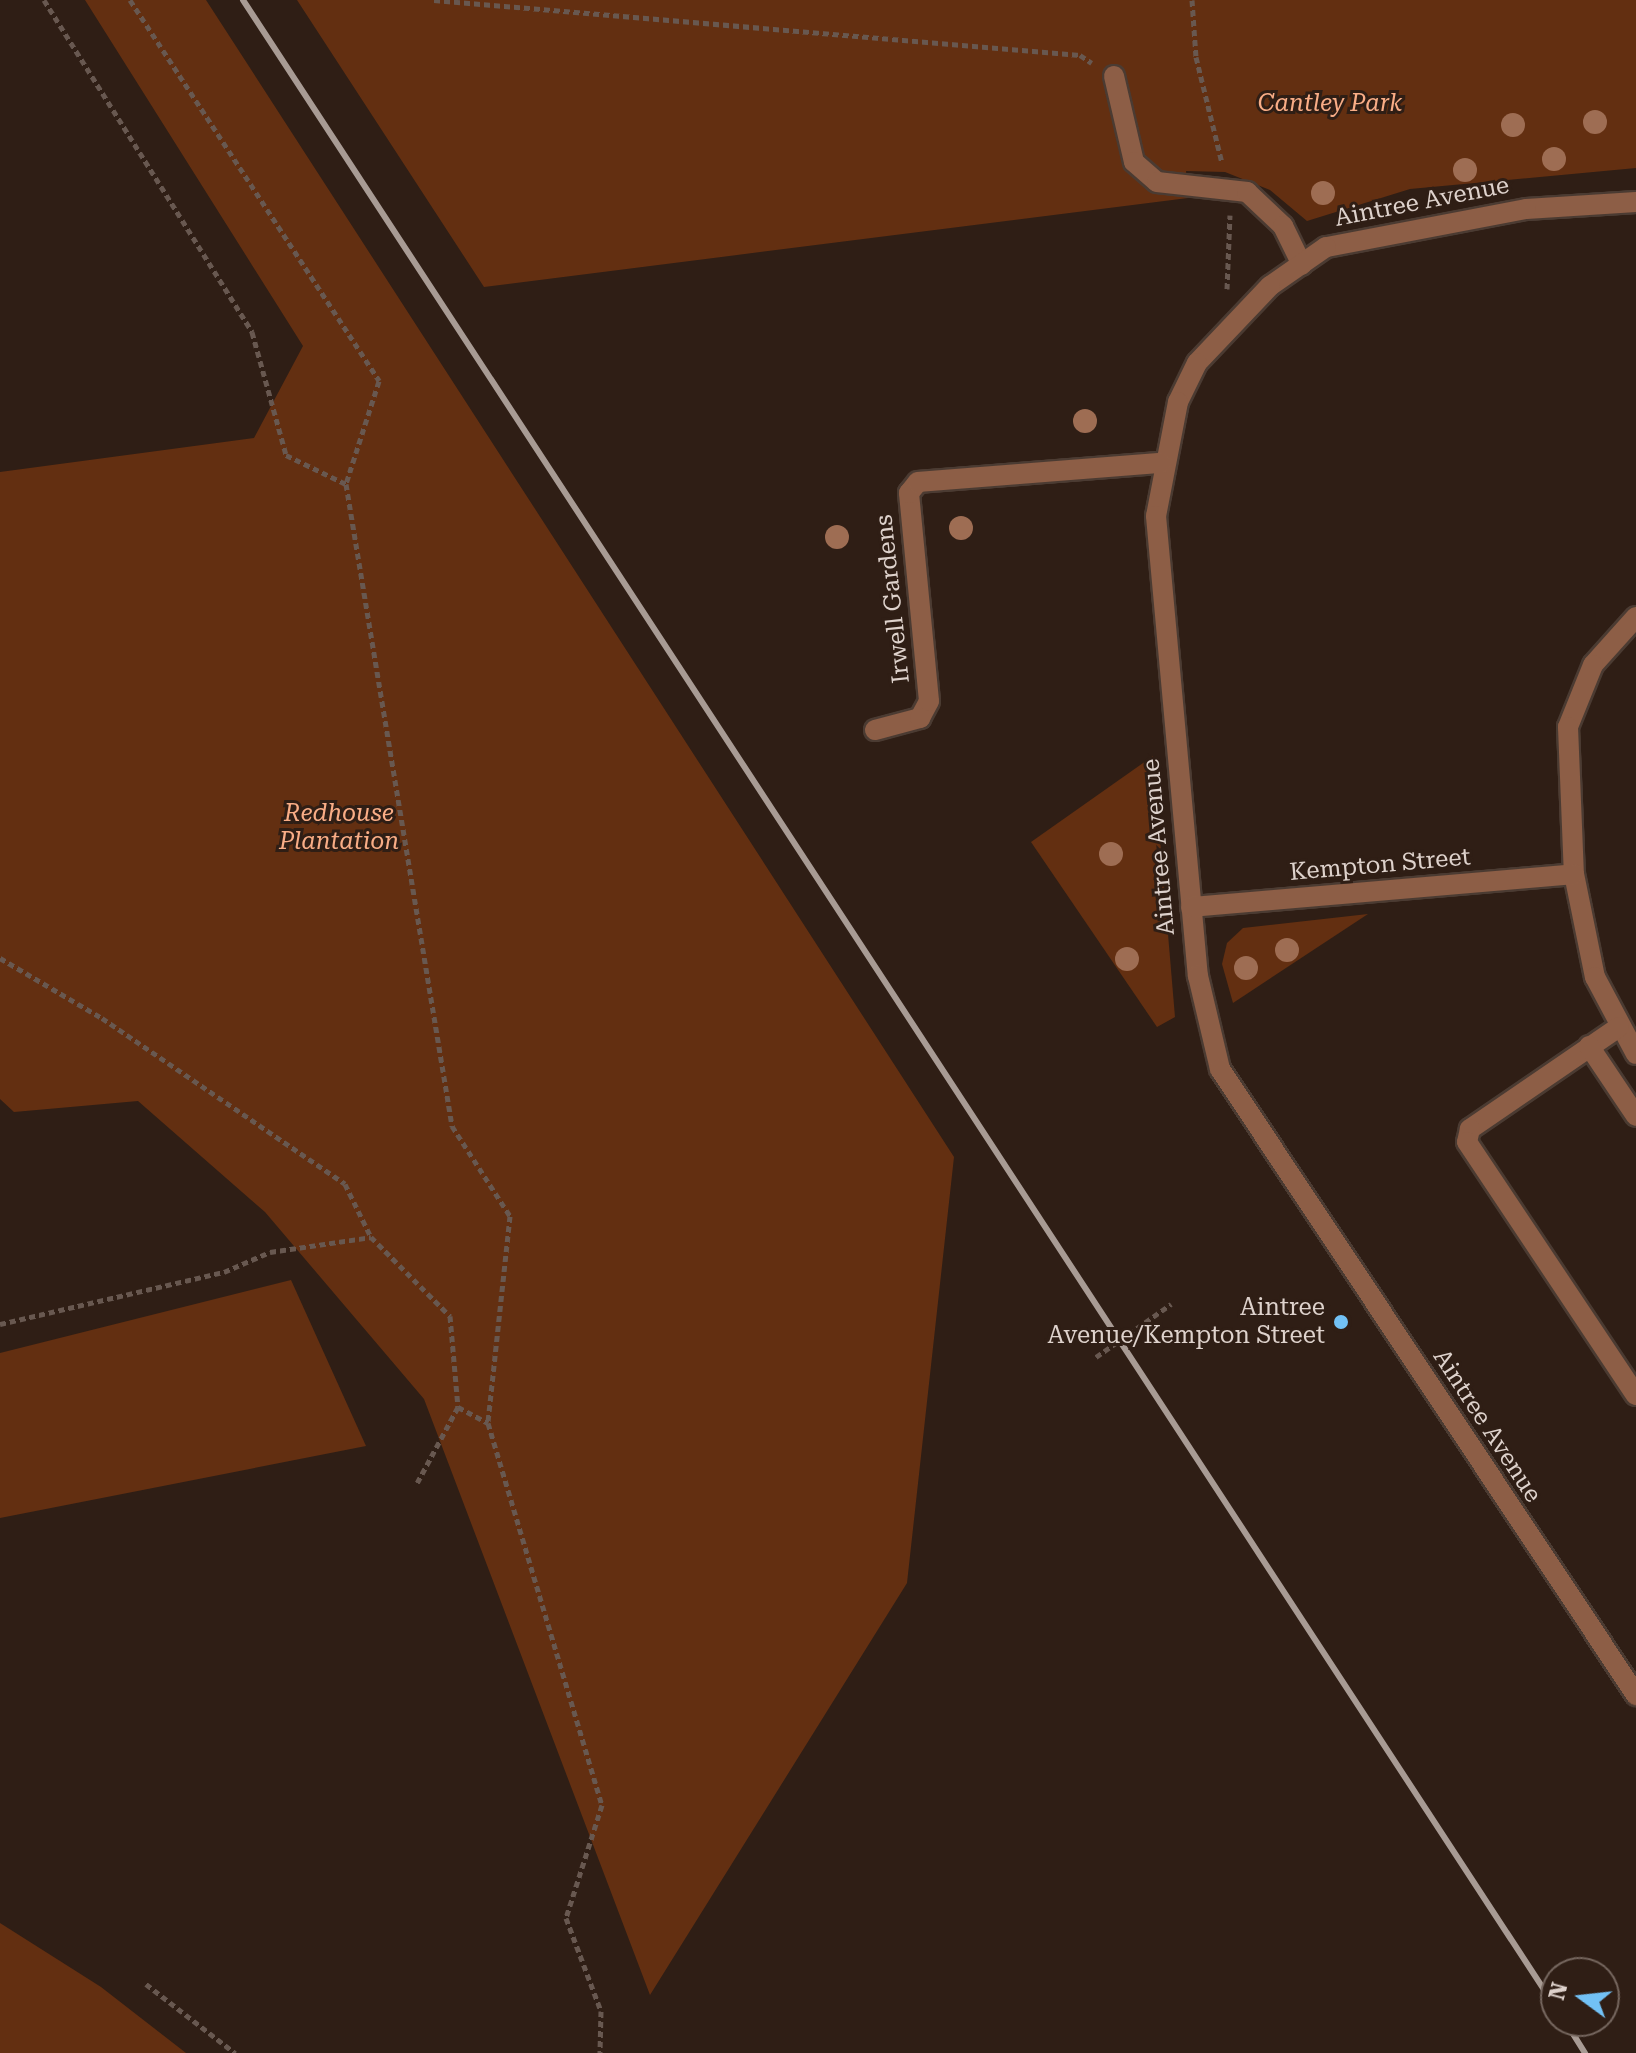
<!DOCTYPE html>
<html>
<head>
<meta charset="utf-8">
<style>
  body { margin:0 }
  #map { position:relative; width:1636px; height:2053px; overflow:hidden; background:#2f1e15; font-family:"Roboto Serif",serif }
  div>[style] { position:absolute }
  .green>* { inset:0; background:#632f11 }
  .path>* { height:5px; margin-top:-2.5px; transform-origin:0; background:repeating-linear-gradient(90deg,#685850 0 6px,transparent 0 10px) }
  .roads { filter:drop-shadow(2px 0 #4b3b32) drop-shadow(-2px 0 #4b3b32) drop-shadow(0 2px #4b3b32) drop-shadow(0 -2px #4b3b32) }
  .minor>* { height:20px; margin:-10px; padding:0 10px; transform-origin:10px; border-radius:10px; background:#8d5e46 }
  .rail>* { height:6px; margin:-3px; padding:0 3px; transform-origin:3px; border-radius:3px; background:#a89b94 }
  .trees>* { width:24px; height:24px; margin:-12px; border-radius:50%; background:#9e6d53 }
  .dots>* { width:22px; height:22px; translate:-50% -50%; box-sizing:border-box; border:4px solid #2f1e15; border-radius:50% }
  span { translate:-50% -50%; white-space:nowrap; text-align:center; line-height:1.15; -webkit-text-stroke:6px #2f1e15; paint-order:stroke }
  .park-label { font-size:24px; color:#f9ad86; font-style:italic }
  .street-label { font-size:24px; color:#ded2cc }
  .poi-label { font-size:24px; color:#ded2cc }
  .right { translate:-100% -50%; text-align:right }
  .north { position:absolute; left:1540px; top:1957px; width:80px; height:80px; box-sizing:border-box; background:#2f1e15; border:2px solid #75665e; border-radius:50%; rotate:285deg; font-size:22px; font-weight:700; line-height:32px; text-align:center; color:#ded2cc }
  .north::after { content:''; display:block; margin:auto; width:28px; height:36px; background:#72c1f5; clip-path:polygon(50% 0,100% 100%,50% 72%,0 100%) }
</style>
</head>
<body>
<div id="map">
  <div class="green">
    <i style="clip-path:polygon(85px 0,206px 0,954px 1157px,907px 1583px,650px 1995px,424px 1399px,265px 1212px,138px 1101px,14px 1112px,0 1099px,0 472px,254px 438px,303px 346px)"></i>
    <i style="clip-path:polygon(297px 0,1636px 0,1636px 168px,1410px 189px,1307px 221px,1270px 190px,1225px 172px,1186px 171px,1188px 198px,484px 287px)"></i>
    <i style="clip-path:polygon(1153px 756px,1175px 1017px,1157px 1027px,1031px 842px)"></i>
    <i style="clip-path:polygon(1368px 914px,1233px 1003px,1222px 964px,1227px 943px,1243px 928px)"></i>
    <i style="clip-path:polygon(291px 1280px,366px 1446px,0 1518px,0 1353px)"></i>
    <i style="clip-path:polygon(0 1923px,101px 1987px,186px 2053px,0 2053px)"></i>
  </div>
  <div class="path">
    <i style="left:44px;top:0;width:392px;rotate:57.9deg"></i>
    <i style="left:252px;top:332px;width:128px;rotate:74.5deg"></i>
    <i style="left:286px;top:455px;width:67px;rotate:25.8deg"></i>
    <i style="left:130px;top:0;width:455px;rotate:56.8deg"></i>
    <i style="left:379px;top:381px;width:108px;rotate:107.8deg"></i>
    <i style="left:346px;top:484px;width:651px;rotate:80.62deg"></i>
    <i style="left:452px;top:1126px;width:107px;rotate:57.2deg"></i>
    <i style="left:510px;top:1216px;width:208px;rotate:96.1deg"></i>
    <i style="left:488px;top:1423px;width:399px;rotate:73.4deg"></i>
    <i style="left:602px;top:1805px;width:119px;rotate:107.7deg"></i>
    <i style="left:566px;top:1918px;width:99px;rotate:69.4deg"></i>
    <i style="left:601px;top:2011px;width:42px;rotate:91.4deg"></i>
    <i style="left:434px;top:0;width:648px;rotate:4.87deg"></i>
    <i style="left:1080px;top:55px;width:14px;rotate:34deg"></i>
    <i style="left:1192px;top:0;width:57px;rotate:86deg"></i>
    <i style="left:1196px;top:57px;width:109px;rotate:76.2deg"></i>
    <i style="left:1227px;top:289px;width:74px;rotate:-87.7deg"></i>
    <i style="left:0;top:958px;width:118px;rotate:30.5deg"></i>
    <i style="left:102px;top:1018px;width:294px;rotate:34.3deg"></i>
    <i style="left:345px;top:1184px;width:59px;rotate:63.9deg"></i>
    <i style="left:0;top:1324px;width:230px;rotate:-13.1deg"></i>
    <i style="left:224px;top:1272px;width:50px;rotate:-23.5deg"></i>
    <i style="left:270px;top:1252px;width:102px;rotate:-8.4deg"></i>
    <i style="left:371px;top:1237px;width:112px;rotate:45deg"></i>
    <i style="left:450px;top:1316px;width:91px;rotate:85deg"></i>
    <i style="left:458px;top:1407px;width:86px;rotate:118.3deg"></i>
    <i style="left:1096px;top:1357px;width:92px;rotate:-35.2deg"></i>
    <i style="left:458px;top:1407px;width:34px;rotate:28deg"></i>
    <i style="left:146px;top:1984px;width:113px;rotate:37.8deg"></i>
  </div>
  <div class="roads">
    <div class="minor">
      <i style="left:1114px;top:76px;width:88px;rotate:76.9deg"></i>
      <i style="left:1134px;top:162px;width:30px;rotate:41deg"></i>
      <i style="left:1157px;top:182px;width:91px;rotate:6.3deg"></i>
      <i style="left:1247px;top:192px;width:50px;rotate:43.4deg"></i>
      <i style="left:1283px;top:226px;width:43px;rotate:64deg"></i>
      <i style="left:1636px;top:202px;width:110px;rotate:176.4deg"></i>
      <i style="left:1526px;top:209px;width:204px;rotate:169.2deg"></i>
      <i style="left:1326px;top:247px;width:68px;rotate:145.1deg"></i>
      <i style="left:1270px;top:286px;width:106px;rotate:133.5deg"></i>
      <i style="left:1197px;top:363px;width:43px;rotate:116deg"></i>
      <i style="left:1178px;top:402px;width:116px;rotate:100.9deg"></i>
      <i style="left:1156px;top:516px;width:462px;rotate:84.8deg"></i>
      <i style="left:1198px;top:976px;width:96px;rotate:76.7deg"></i>
      <i style="left:1220px;top:1069px;width:752px;rotate:56.39deg"></i>
      <i style="left:1636px;top:617px;width:64px;rotate:131.9deg"></i>
      <i style="left:1593px;top:665px;width:67px;rotate:112deg"></i>
      <i style="left:1568px;top:727px;width:147px;rotate:87.7deg"></i>
      <i style="left:1574px;top:874px;width:105px;rotate:78.5deg"></i>
      <i style="left:1595px;top:977px;width:87px;rotate:62deg"></i>
      <i style="left:875px;top:730px;width:47px;rotate:-14.9deg"></i>
      <i style="left:920px;top:718px;width:19px;rotate:-62deg"></i>
      <i style="left:929px;top:701px;width:209px;rotate:-95.5deg"></i>
      <i style="left:909px;top:493px;width:14px;rotate:-51deg"></i>
      <i style="left:918px;top:482px;width:244px;rotate:-4.5deg"></i>
      <i style="left:1191px;top:907px;width:384px;rotate:-4.9deg"></i>
      <i style="left:1619px;top:1027px;width:181px;rotate:145.6deg"></i>
      <i style="left:1470px;top:1129px;width:13px;rotate:103deg"></i>
      <i style="left:1467px;top:1142px;width:304px;rotate:56.3deg"></i>
      <i style="left:1589px;top:1046px;width:84px;rotate:56.1deg"></i>
    </div>
  </div>
  <div class="rail">
    <i style="left:243px;top:0;width:2399px;rotate:56.82deg"></i>
    <i style="left:1565px;top:2021px;width:38px;rotate:58deg"></i>
  </div>
  <div class="trees">
    <i style="left:1595px;top:122px"></i>
    <i style="left:1513px;top:125px"></i>
    <i style="left:1554px;top:159px"></i>
    <i style="left:1465px;top:170px"></i>
    <i style="left:1323px;top:193px"></i>
    <i style="left:1085px;top:421px"></i>
    <i style="left:961px;top:528px"></i>
    <i style="left:837px;top:537px"></i>
    <i style="left:1111px;top:854px"></i>
    <i style="left:1287px;top:950px"></i>
    <i style="left:1127px;top:959px"></i>
    <i style="left:1246px;top:968px"></i>
  </div>
  <div class="dots">
    <i style="left:1341px;top:1322px;background:#72c1f5"></i>
  </div>
  <div class="park-label">
    <span style="left:1330px;top:104px">Cantley Park</span>
    <span style="left:339px;top:828px">Redhouse<br>Plantation</span>
  </div>
  <div class="street-label">
    <span style="left:1422px;top:202px;rotate:-11deg">Aintree Avenue</span>
    <span style="left:893px;top:599px;rotate:-96deg">Irwell Gardens</span>
    <span style="left:1159px;top:847px;rotate:-95deg">Aintree Avenue</span>
    <span style="left:1380px;top:865px;rotate:-5deg">Kempton Street</span>
    <span style="left:1487px;top:1426px;rotate:57deg">Aintree Avenue</span>
  </div>
  <div class="poi-label">
    <span class="right" style="left:1325px;top:1322px">Aintree<br>Avenue/Kempton Street</span>
  </div>
  <div class="north">N</div>
</div>
</body>
</html>
